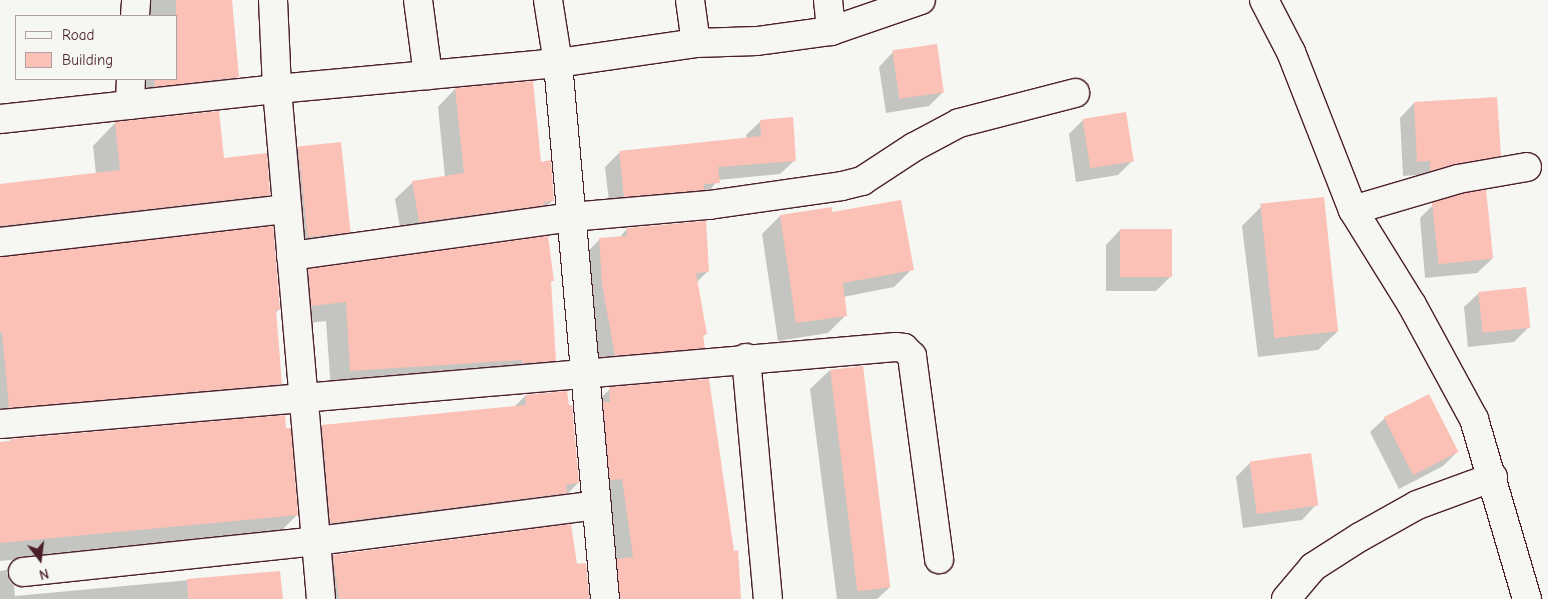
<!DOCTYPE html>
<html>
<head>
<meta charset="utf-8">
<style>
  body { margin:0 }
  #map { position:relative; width:1548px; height:599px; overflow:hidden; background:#f6f6f2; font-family:"Comic Neue",sans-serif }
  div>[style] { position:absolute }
  .shadow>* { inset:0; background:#0003 }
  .building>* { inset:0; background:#fcc1b6; transform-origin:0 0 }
  .roads { filter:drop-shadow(1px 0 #4a1f2b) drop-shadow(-1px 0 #4a1f2b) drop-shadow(0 1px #4a1f2b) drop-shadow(0 -1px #4a1f2b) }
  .minor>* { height:28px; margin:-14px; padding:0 14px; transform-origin:14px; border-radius:14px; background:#f6f6f2 }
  span { translate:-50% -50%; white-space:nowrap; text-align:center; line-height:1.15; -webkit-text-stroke:4.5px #f6f6f2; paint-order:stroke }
  .legend { position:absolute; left:15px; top:15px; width:162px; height:65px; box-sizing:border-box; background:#f6f6f2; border:1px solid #b1a0a2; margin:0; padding:6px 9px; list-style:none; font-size:15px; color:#4a1f2b }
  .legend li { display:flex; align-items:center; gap:10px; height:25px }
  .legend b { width:25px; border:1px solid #b1a0a2 }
  .north { position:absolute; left:15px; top:534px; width:50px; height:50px; -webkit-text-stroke:4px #f6f6f2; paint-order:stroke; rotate:165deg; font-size:14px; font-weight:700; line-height:20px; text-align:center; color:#4a1f2b }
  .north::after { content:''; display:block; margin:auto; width:18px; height:22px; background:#4a1f2b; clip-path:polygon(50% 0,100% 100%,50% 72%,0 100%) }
</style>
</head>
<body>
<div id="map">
  <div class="shadow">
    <i style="clip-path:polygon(127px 0,231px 0,237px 77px,218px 96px,136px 105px,134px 79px,176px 79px,176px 16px,131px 16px)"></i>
    <i style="clip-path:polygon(893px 52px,943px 92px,929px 106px,886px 113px,879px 67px)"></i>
    <i style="clip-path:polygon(455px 89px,553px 200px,536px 218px,402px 239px,395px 199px,413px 182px,445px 177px,438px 107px)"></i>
    <i style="clip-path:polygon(1414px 103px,1499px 155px,1485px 170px,1416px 184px,1416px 175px,1403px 176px,1400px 118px)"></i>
    <i style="clip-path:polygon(1083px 120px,1133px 160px,1118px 175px,1076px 182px,1069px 134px)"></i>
    <i style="clip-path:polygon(761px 121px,795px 160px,780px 174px,718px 180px,704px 197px,610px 210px,605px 167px,620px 152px,747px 139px,746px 135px)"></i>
    <i style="clip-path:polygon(115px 123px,223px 159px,269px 195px,247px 217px,0 245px,0 185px,96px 174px,93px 146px)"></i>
    <i style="clip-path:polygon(298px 148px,350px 231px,335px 246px,292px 252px,284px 162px)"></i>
    <i style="clip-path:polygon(1434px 204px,1492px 259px,1477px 273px,1425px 278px,1420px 218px)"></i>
    <i style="clip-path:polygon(1262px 206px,1338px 331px,1318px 350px,1258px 357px,1242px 226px)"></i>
    <i style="clip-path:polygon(831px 213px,912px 269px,894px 287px,843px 297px,846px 315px,828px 333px,778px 341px,762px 234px,780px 216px)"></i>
    <i style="clip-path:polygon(627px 229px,708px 271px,697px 282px,706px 334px,702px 337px,704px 347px,689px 362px,601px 369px,589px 299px,586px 253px,600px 239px,619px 238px)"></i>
    <i style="clip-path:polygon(1120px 230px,1170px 277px,1156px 291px,1106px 291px,1106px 245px)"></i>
    <i style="clip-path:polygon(0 258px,279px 309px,275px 314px,281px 384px,259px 406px,0 428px)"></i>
    <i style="clip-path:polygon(309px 271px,552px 281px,550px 283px,555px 360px,535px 380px,331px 390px,326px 321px,292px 325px,289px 290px)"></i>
    <i style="clip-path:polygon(1479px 293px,1528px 328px,1514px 342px,1468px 347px,1464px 307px)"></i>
    <i style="clip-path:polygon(862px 367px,890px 587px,877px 599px,837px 599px,810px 389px,830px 370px)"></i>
    <i style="clip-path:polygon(610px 389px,740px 599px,599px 599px,589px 409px)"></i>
    <i style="clip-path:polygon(525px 396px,578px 483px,558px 503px,311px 542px,303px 446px,322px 426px,513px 408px)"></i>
    <i style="clip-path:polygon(1385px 418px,1457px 452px,1443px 466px,1399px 489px,1370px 432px)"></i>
    <i style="clip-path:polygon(12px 440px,297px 515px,277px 535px,0 561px,0 443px)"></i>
    <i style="clip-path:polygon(1250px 463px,1316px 505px,1302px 520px,1243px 528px,1236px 477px)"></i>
    <i style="clip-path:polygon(333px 556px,585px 564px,590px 599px,316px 599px,313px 577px)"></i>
    <i style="clip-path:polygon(7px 570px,9px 581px,14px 586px,15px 596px,279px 572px,281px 599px,0 599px,0 571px)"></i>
  </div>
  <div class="building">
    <i style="clip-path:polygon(176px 0,232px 0,239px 77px,155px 87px,154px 79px,176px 79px)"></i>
    <i style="left:937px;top:44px;width:49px;height:45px;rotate:82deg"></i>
    <i style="clip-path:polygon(533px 81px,541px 162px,551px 160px,554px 201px,544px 202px,545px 205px,419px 222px,412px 181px,464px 173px,455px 88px)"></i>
    <i style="clip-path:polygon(1497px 97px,1501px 156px,1455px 164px,1430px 171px,1430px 161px,1417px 162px,1414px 102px)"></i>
    <i style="clip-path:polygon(219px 111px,224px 158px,267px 153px,270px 195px,0 226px,0 184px,120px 170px,115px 122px)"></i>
    <i style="left:1126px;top:112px;width:50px;height:44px;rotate:81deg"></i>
    <i style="clip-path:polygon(793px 117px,796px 161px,718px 167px,720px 183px,704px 184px,704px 190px,624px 197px,619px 151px,761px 136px,760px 120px)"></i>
    <i style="left:341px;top:142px;width:91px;height:43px;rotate:84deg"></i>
    <i style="left:1486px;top:190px;width:69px;height:55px;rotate:84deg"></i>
    <i style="left:1324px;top:197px;width:135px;height:64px;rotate:84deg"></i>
    <i style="clip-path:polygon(901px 200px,914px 270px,843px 283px,847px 316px,796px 323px,780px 215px,832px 207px,832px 212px)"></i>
    <i style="clip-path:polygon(706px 221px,709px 272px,696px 273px,707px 334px,703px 335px,705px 348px,615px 356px,602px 284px,599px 238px,627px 236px,627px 228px)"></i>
    <i style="clip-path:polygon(273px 226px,280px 310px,276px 310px,282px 384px,9px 408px,2px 332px,0 333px,0 257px)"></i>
    <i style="left:1120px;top:229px;width:52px;height:48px"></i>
    <i style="clip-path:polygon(548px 236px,554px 281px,551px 281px,556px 361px,522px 363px,522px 360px,350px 371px,346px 302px,311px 306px,308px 269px)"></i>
    <i style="left:1526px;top:287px;width:41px;height:48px;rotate:84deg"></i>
    <i style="left:863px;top:366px;width:223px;height:33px;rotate:83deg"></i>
    <i style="clip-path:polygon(709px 379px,734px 551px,738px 550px,741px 599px,620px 599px,617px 559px,633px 557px,622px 479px,610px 480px,603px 402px,610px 402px,609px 387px)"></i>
    <i style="clip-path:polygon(567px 391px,569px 405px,572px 405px,579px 483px,566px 485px,567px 493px,330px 523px,322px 425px,526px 405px,525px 395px)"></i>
    <i style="left:1429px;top:394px;width:65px;height:51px;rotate:63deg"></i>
    <i style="clip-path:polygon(285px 415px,286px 428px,291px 428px,298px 515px,0 543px,0 442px,12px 441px,11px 439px)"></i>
    <i style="left:1311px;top:453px;width:53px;height:62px;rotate:82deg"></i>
    <i style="clip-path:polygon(571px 524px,577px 564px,586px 563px,589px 599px,339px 599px,333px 555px)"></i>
    <i style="clip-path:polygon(280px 571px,283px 599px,188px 599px,187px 579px)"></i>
  </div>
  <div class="roads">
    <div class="minor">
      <i style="left:273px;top:0;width:89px;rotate:87.4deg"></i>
      <i style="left:277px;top:89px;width:512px;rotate:85.07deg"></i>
      <i style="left:418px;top:0;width:76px;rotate:82.4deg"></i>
      <i style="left:548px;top:0;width:64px;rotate:81deg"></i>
      <i style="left:558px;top:63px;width:538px;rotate:84.99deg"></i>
      <i style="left:690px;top:0;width:43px;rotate:82.1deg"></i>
      <i style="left:828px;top:0;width:31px;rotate:84deg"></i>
      <i style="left:1264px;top:0;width:59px;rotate:62.6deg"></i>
      <i style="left:1291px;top:52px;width:170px;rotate:68.6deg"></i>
      <i style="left:1353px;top:210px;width:112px;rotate:58.2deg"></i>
      <i style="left:1412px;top:305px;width:130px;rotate:61.5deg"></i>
      <i style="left:1474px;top:419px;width:188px;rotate:73.6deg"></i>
      <i style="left:135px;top:16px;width:16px;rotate:-86deg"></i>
      <i style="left:130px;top:105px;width:26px;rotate:-88deg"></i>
      <i style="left:0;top:119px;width:279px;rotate:-6.2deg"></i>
      <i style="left:277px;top:89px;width:282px;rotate:-5.3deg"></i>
      <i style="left:558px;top:63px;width:139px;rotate:-8.2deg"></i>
      <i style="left:696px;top:43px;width:61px;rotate:-1.9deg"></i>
      <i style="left:757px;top:41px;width:75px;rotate:-7.7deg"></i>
      <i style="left:831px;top:31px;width:95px;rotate:-19deg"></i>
      <i style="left:1353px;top:210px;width:109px;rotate:-16.4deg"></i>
      <i style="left:1458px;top:179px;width:70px;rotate:-9.9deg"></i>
      <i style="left:0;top:242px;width:289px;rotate:-6.6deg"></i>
      <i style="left:291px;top:256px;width:283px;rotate:-7.9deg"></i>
      <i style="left:571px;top:217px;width:139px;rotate:-5deg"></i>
      <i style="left:709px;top:205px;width:134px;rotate:-8.1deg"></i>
      <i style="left:842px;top:186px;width:21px;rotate:-14deg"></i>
      <i style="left:862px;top:181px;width:62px;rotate:-33.2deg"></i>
      <i style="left:914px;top:147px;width:51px;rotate:-28.1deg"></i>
      <i style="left:959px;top:123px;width:120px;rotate:-14.5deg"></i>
      <i style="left:746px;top:358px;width:242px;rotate:84.8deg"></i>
      <i style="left:1px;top:424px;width:898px;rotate:-4.92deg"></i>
      <i style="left:896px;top:347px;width:8px;rotate:7deg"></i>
      <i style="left:904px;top:348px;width:11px;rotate:45deg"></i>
      <i style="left:912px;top:356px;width:205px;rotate:82.4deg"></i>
      <i style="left:23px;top:572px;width:295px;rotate:-6deg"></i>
      <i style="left:316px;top:541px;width:283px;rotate:-7.3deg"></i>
      <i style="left:1286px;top:599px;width:42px;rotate:-49.8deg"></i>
      <i style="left:1313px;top:567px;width:56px;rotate:-32.6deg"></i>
      <i style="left:1360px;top:537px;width:65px;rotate:-29.3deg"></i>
      <i style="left:1417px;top:505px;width:81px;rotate:-20.2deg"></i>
    </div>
  </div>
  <ul class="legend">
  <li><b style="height:6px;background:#f6f6f2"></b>Road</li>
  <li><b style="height:14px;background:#fcc1b6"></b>Building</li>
  </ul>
  <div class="north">N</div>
</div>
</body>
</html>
